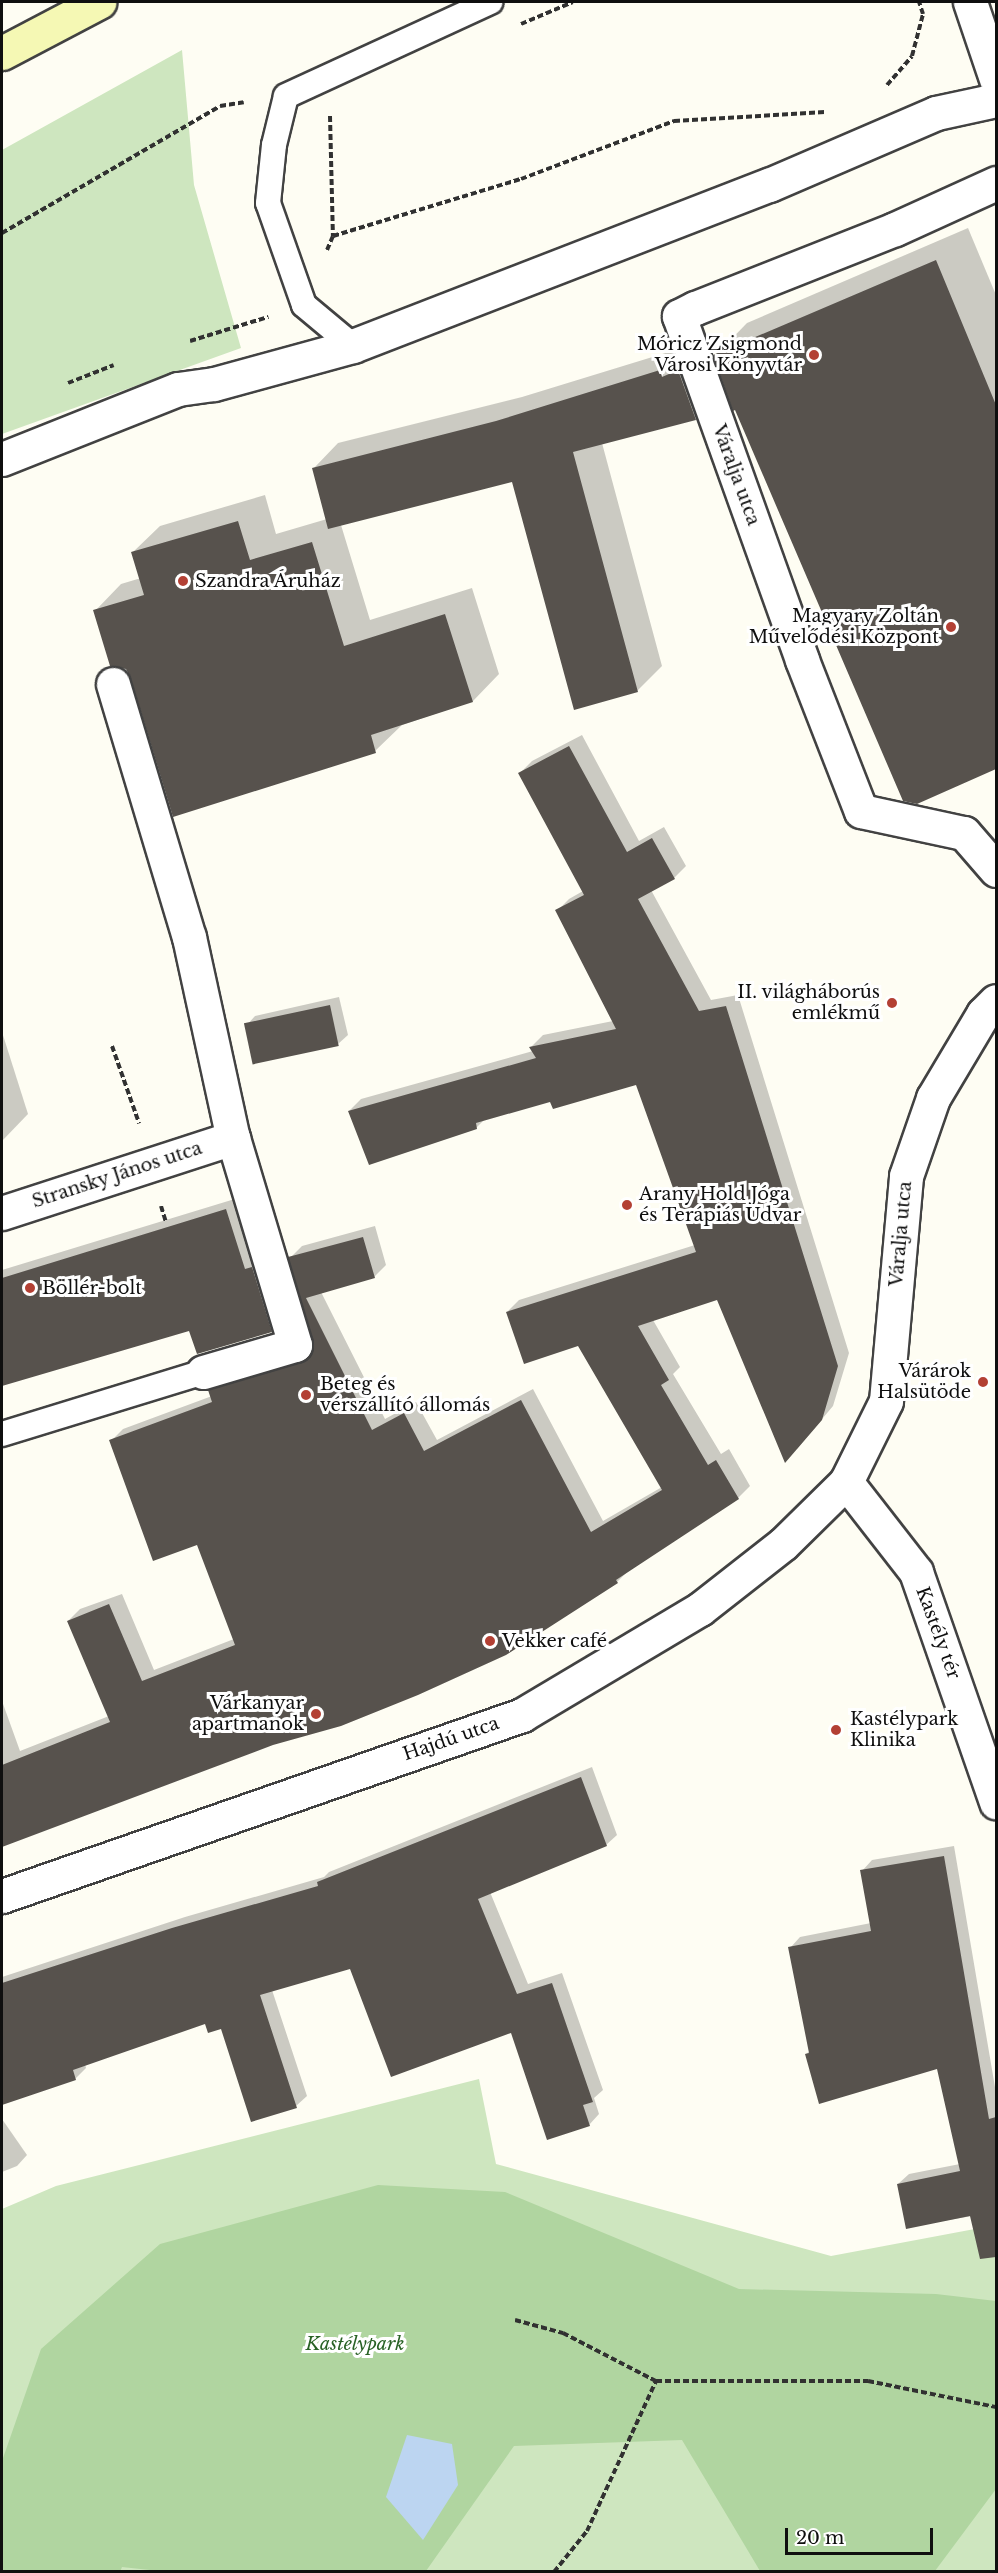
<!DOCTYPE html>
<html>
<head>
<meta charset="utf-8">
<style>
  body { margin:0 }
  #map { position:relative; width:998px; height:2573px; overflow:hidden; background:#fefdf3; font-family:"Libre Baskerville",serif }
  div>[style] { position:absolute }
  .green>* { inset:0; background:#cee6bf }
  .forest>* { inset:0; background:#b0d5a0 }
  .water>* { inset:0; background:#bcd5f1 }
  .shadow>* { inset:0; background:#0003 }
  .building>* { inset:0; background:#57524d; transform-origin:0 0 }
  .path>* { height:4px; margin-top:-2px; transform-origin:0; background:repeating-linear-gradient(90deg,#313131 0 6px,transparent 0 9px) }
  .roads { filter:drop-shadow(2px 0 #424242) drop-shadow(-2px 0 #424242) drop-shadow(0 2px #424242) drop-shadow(0 -2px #424242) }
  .service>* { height:24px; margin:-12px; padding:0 12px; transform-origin:12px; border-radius:12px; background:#fff }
  .minor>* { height:33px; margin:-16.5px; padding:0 16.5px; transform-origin:16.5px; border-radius:16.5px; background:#fff }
  .secondary>* { height:33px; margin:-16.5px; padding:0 16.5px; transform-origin:16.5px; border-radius:16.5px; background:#f5f8b4 }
  .dots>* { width:16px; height:16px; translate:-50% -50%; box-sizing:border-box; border:3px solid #fff; border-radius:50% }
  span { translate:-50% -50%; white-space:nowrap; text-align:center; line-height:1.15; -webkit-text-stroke:6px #fff; paint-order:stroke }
  .poi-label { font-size:18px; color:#0f0f0f }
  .right { translate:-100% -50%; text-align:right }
  .left { translate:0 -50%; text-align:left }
  .street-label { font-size:18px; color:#0f0f0f }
  .park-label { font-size:18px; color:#296225; font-style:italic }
  .frame { position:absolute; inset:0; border:3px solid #0f0f0f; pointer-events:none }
  .scale { position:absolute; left:785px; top:2528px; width:148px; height:27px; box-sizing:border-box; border:3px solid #0f0f0f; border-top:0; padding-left:8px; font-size:18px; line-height:21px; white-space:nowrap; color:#0f0f0f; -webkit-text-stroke:4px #fff; paint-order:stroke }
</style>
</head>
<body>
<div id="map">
  <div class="green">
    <i style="clip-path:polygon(182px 50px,194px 185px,241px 348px,2px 434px,2px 150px)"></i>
    <i style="clip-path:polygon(479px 2079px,496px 2164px,831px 2256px,996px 2225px,996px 2571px,2px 2572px,2px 2209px,56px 2186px)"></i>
  </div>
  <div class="forest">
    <i style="clip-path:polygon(378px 2185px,505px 2192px,739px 2289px,936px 2294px,996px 2301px,996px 2489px,935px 2571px,760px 2571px,682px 2440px,514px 2446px,426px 2571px,168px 2572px,122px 2567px,120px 2572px,2px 2571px,2px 2461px,41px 2349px,160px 2244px)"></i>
  </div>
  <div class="water">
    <i style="clip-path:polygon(407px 2435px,452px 2444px,458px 2485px,423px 2540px,386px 2497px)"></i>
  </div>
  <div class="shadow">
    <i style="clip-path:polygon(968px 228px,996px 295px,996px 768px,916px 802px,715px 356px,747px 323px)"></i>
    <i style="clip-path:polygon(685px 347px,720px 394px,696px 419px,602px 443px,662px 666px,637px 691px,513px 480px,341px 525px,370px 620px,472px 588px,499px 674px,473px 701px,402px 725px,375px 751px,132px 678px,95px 611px,121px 584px,141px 578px,133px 552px,160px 526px,265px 495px,276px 534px,327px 519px,314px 468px,338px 443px,522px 397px)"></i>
    <i style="clip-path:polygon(582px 735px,639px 841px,664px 827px,686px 866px,674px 878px,651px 890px,711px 1000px,738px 995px,849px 1353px,833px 1406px,797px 1449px,718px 1298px,653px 1320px,680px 1367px,673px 1374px,721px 1454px,729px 1449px,750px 1486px,738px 1498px,630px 1569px,617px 1582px,272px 1743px,2px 1845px,2px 1701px,20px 1751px,109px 1716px,68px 1621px,80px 1609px,122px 1594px,154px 1670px,234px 1639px,198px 1543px,111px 1441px,123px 1429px,212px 1396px,210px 1390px,222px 1378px,314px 1351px,314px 1339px,290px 1258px,302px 1246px,375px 1226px,386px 1265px,374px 1277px,321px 1292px,385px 1419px,416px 1402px,437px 1440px,533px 1389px,603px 1521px,662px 1487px,578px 1344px,507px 1312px,519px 1300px,695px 1245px,637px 1083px,551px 1100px,485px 1119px,476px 1128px,349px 1111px,361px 1099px,533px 1051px,531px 1047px,543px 1035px,613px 1021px,557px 911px,569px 899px,583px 891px,520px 773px,532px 761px)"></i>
    <i style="clip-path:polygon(339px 997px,348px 1035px,338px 1044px,246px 1026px,255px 1016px)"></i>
    <i style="clip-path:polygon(2px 1032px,28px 1114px,2px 1141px)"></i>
    <i style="clip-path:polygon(238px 1198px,283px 1319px,271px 1331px,190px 1329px,2px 1384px,2px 1270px)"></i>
    <i style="clip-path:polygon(592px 1767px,617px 1835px,606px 1845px,490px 1892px,528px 1984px,562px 1973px,603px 2090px,594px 2098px,599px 2114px,589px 2125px,512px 2031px,351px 1967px,272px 1990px,307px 2096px,296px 2106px,222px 2027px,206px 2022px,85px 2064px,86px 2068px,75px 2079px,2px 2103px,2px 1977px,185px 1917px,324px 1877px,329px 1872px)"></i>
    <i style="clip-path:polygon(954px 1846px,996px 2093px,996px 2212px,907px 2227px,898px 2184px,909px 2174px,960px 2164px,938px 2067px,806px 2054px,810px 2051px,790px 1948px,800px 1937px,871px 1923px,862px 1871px,872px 1860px)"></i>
    <i style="clip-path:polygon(2px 2119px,27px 2155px,17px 2166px,2px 2172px)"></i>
  </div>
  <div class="building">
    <i style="clip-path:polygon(936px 260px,996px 405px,996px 769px,917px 804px,903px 801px,735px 410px,733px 411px,713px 355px)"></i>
    <i style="clip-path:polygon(660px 370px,662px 377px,678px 370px,696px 420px,573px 452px,638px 692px,574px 710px,512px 482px,328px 529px,312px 468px,496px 421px)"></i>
    <i style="clip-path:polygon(238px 521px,250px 560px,312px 542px,344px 646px,445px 614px,473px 702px,371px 735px,376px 753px,173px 817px,131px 679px,126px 669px,110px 666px,93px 610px,144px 595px,131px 552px)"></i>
    <i style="clip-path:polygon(569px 746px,627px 852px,652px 838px,675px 879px,638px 899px,699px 1011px,726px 1006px,838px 1366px,822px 1420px,785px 1463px,717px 1300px,638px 1326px,669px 1380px,661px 1385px,708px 1465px,716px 1460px,739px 1499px,616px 1580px,618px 1583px,506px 1655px,418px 1695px,341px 1726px,273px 1745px,2px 1847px,2px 1765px,110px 1722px,67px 1621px,109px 1604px,142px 1681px,235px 1645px,197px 1545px,153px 1561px,109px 1440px,212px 1402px,208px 1390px,300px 1363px,308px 1358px,313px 1350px,313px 1340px,288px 1257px,363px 1237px,375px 1278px,306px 1298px,372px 1430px,404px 1413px,424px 1451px,521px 1400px,591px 1532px,662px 1490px,578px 1346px,524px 1364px,506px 1312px,696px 1252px,636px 1085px,553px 1109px,550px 1102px,476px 1123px,477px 1129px,369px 1165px,348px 1111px,536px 1058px,529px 1047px,616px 1029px,555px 910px,584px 895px,518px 773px)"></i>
    <i style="left:330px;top:1005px;width:42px;height:88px;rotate:78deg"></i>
    <i style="clip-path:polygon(226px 1209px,245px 1269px,252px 1267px,272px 1332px,197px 1354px,189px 1331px,2px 1386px,2px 1278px)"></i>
    <i style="clip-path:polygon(581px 1777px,607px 1846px,478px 1899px,517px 1994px,552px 1983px,593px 2102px,583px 2105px,590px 2126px,547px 2140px,511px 2033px,391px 2077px,350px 1969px,260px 1995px,297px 2108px,251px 2122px,221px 2029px,208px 2033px,205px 2024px,73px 2070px,76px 2080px,2px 2105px,2px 1983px,172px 1928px,318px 1886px,317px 1882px)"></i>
    <i style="clip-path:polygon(944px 1856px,989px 2119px,996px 2117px,996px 2257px,980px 2259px,970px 2216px,906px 2229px,897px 2184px,960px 2171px,937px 2069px,819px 2104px,805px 2054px,809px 2053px,788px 1947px,871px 1931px,860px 1870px)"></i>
  </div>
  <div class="path">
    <i style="left:521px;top:24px;width:56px;rotate:-22.9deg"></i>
    <i style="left:887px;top:85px;width:38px;rotate:-49deg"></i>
    <i style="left:912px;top:56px;width:43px;rotate:-75.3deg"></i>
    <i style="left:923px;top:14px;width:13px;rotate:-108deg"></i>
    <i style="left:330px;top:116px;width:120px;rotate:88.6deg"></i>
    <i style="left:2px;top:233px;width:252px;rotate:-30.2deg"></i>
    <i style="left:220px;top:106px;width:24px;rotate:-9deg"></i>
    <i style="left:327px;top:250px;width:15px;rotate:-67deg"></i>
    <i style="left:333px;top:236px;width:196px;rotate:-16.9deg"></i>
    <i style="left:521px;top:179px;width:164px;rotate:-20.8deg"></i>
    <i style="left:674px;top:121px;width:151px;rotate:-3.4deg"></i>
    <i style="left:190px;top:341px;width:82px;rotate:-17.1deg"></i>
    <i style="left:68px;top:383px;width:49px;rotate:-21.4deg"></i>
    <i style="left:112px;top:1046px;width:82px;rotate:70.7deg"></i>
    <i style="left:161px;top:1206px;width:17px;rotate:73deg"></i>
    <i style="left:515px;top:2320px;width:50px;rotate:15.2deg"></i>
    <i style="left:563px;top:2333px;width:105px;rotate:27.3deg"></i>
    <i style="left:656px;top:2381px;width:212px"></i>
    <i style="left:868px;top:2381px;width:131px;rotate:11.5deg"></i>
    <i style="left:554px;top:2572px;width:53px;rotate:-51.2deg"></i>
    <i style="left:587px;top:2531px;width:165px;rotate:-65.3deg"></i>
  </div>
  <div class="roads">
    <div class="service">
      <i style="left:353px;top:346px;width:64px;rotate:-140.1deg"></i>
      <i style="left:304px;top:305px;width:108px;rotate:-109.4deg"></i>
      <i style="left:268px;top:203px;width:58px;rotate:-84.1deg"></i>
      <i style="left:274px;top:145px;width:50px;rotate:-76.2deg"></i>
      <i style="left:286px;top:96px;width:225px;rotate:-24.7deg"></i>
      <i style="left:2px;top:1434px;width:210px;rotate:-17.1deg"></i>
    </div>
    <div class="minor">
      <i style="left:970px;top:2px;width:81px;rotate:71.3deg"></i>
      <i style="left:996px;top:183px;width:111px;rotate:155.5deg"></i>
      <i style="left:895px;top:229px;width:215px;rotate:158.4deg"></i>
      <i style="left:695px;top:308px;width:18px;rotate:153deg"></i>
      <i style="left:679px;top:316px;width:365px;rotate:70.3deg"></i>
      <i style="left:802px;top:660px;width:162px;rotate:68.7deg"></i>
      <i style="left:861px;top:811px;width:105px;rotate:12.1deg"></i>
      <i style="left:964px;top:833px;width:49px;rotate:49.1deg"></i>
      <i style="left:2px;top:459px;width:189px;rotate:-21.7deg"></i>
      <i style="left:178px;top:389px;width:36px;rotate:-8deg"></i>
      <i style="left:214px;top:384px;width:144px;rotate:-15.3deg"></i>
      <i style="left:353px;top:346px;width:446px;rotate:-21.2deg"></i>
      <i style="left:769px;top:185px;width:182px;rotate:-23.3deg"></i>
      <i style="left:936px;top:113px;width:61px;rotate:-12.2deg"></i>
      <i style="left:113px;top:684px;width:264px;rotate:73.3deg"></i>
      <i style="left:189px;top:937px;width:206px;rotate:77.7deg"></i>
      <i style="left:233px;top:1138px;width:216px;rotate:73.3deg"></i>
      <i style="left:295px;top:1345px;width:96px;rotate:163.6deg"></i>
      <i style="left:2px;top:1213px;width:243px;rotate:-18deg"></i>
      <i style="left:846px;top:1482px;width:114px;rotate:52.1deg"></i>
      <i style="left:916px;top:1572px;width:244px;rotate:70.8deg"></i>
      <i style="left:2px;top:1896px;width:551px;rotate:-19.19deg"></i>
      <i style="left:522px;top:1715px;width:207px;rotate:-30.8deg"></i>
      <i style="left:700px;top:1609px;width:105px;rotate:-38.1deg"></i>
      <i style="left:783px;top:1544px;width:88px;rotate:-44.5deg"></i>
      <i style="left:846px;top:1482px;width:90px;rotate:-63.7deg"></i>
      <i style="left:886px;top:1401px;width:226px;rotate:-84.9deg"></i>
      <i style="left:906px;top:1176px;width:83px;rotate:-70.9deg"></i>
      <i style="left:933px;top:1098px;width:98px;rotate:-59.2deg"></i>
      <i style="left:983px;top:1014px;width:18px;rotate:-45deg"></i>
    </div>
    <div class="secondary">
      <i style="left:2px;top:53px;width:110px;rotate:-27.7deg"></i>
    </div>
  </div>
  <div class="dots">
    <i style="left:814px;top:355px;background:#b34034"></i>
    <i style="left:183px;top:581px;background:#b34034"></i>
    <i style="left:951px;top:627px;background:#b34034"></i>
    <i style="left:892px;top:1003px;background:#b34034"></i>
    <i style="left:627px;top:1205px;background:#b34034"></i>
    <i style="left:30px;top:1288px;background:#b34034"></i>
    <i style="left:983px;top:1382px;background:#b34034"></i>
    <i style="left:306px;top:1395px;background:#b34034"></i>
    <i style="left:490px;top:1641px;background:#b34034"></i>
    <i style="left:316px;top:1714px;background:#b34034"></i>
    <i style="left:836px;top:1730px;background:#b34034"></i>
  </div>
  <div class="poi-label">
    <span class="right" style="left:802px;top:355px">Móricz Zsigmond<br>Városi Könyvtár</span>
    <span class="left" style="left:195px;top:581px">Szandra Áruház</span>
    <span class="right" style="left:939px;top:627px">Magyary Zoltán<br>Művelődési Központ</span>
    <span class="right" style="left:880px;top:1003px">II. világháborús<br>emlékmű</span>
    <span class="left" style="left:639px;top:1205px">Arany Hold Jóga<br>és Terápiás Udvar</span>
    <span class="left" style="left:42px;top:1288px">Böllér-bolt</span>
    <span class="right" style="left:971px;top:1382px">Várárok<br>Halsütöde</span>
    <span class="left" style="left:320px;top:1395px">Beteg és<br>vérszállító állomás</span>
    <span class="left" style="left:502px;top:1641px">Vekker café</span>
    <span class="right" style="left:304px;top:1714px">Várkanyar<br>apartmanok</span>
    <span class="left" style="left:850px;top:1730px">Kastélypark<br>Klinika</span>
  </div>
  <div class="street-label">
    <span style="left:736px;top:475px;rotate:70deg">Váralja utca</span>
    <span style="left:117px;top:1175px;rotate:-18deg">Stransky János utca</span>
    <span style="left:901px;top:1234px;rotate:-85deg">Váralja utca</span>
    <span style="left:938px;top:1633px;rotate:70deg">Kastély tér</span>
    <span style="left:451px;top:1739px;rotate:-19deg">Hajdú utca</span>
  </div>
  <div class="park-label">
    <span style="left:355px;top:2344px">Kastélypark</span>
  </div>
  <div class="frame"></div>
  <div class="scale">20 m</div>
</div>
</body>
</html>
